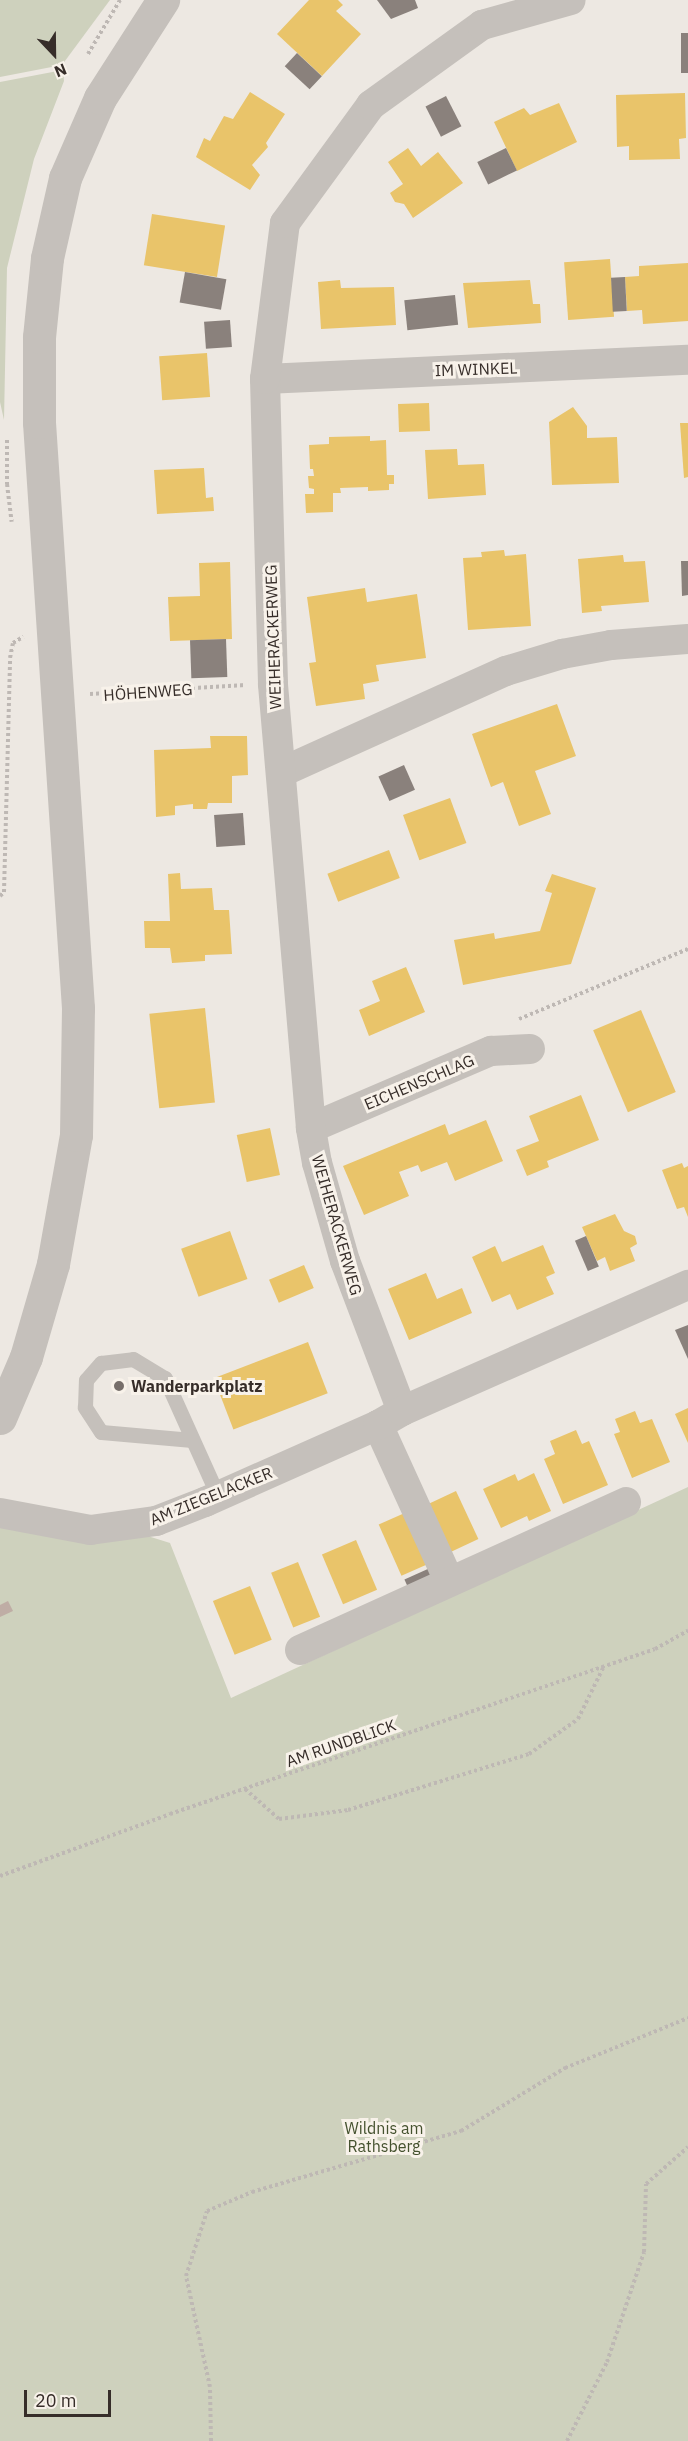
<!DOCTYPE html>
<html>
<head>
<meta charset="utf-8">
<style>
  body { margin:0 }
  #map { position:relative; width:688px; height:2441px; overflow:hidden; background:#ede8e2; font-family:"IBM Plex Sans",sans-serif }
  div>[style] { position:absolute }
  .green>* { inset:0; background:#ced1bd }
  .homes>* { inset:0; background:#e9c46a; transform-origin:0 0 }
  .industry>* { inset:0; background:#8a817c; transform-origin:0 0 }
  .building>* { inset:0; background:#bfada5 }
  .path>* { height:4px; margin-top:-2px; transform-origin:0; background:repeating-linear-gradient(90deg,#beb8b4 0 3px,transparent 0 6px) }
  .service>* { height:15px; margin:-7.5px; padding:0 7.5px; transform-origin:7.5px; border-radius:7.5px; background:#c5c0bb }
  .minor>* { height:30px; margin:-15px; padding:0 15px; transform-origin:15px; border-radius:15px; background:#c5c0bb }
  .tertiary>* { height:33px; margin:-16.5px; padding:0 16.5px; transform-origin:16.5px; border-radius:16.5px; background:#c5c0bb }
  .dots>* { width:16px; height:16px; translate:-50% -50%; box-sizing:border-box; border:3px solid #f8f2ea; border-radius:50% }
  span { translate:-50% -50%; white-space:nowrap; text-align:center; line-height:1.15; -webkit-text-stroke:6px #f8f2ea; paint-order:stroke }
  .street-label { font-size:16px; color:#362d29 }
  .poi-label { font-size:16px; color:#362d29; font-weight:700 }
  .left { translate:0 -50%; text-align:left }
  .park-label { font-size:16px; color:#45522f }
  .north { position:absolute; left:24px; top:24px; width:60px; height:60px; -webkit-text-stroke:4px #f8f2ea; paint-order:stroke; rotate:158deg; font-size:16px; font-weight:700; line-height:24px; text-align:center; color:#362d29 }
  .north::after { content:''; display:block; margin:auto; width:21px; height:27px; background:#362d29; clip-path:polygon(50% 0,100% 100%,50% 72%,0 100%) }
  .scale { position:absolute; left:24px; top:2390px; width:87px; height:27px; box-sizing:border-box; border:3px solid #362d29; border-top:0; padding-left:8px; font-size:18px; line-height:21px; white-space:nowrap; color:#362d29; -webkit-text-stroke:4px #f8f2ea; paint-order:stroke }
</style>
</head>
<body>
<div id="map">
  <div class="green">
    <i style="clip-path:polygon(0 0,110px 0,62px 65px,0 77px)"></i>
    <i style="clip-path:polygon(63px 70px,64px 81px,34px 159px,7px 268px,4px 420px,0 402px,0 82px)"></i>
    <i style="clip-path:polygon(688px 1487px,688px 2441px,0 2441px,0 1514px,119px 1527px,170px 1543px,231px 1698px)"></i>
  </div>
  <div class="homes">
    <i style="clip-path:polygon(309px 0,338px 0,343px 5px,336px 11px,361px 34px,322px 76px,277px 34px)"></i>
    <i style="clip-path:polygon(250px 92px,285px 114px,266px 143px,268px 147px,252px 165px,260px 175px,250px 190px,196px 157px,204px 138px,210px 141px,224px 116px,233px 119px)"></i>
    <i style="clip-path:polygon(685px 93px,686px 138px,679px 139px,680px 159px,629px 160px,629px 146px,617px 147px,616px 95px)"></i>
    <i style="clip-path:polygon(559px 103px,577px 142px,517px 171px,494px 122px,524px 108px,530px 115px)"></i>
    <i style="clip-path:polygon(408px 148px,421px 166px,438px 152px,463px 183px,413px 218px,404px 204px,395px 202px,390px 193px,403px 184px,388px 162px)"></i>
    <i style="left:152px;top:214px;width:74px;height:52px;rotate:9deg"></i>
    <i style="left:610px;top:259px;width:58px;height:46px;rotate:86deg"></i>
    <i style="clip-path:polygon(688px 263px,688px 321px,643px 324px,642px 310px,627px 311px,625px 277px,639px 276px,639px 266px)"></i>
    <i style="clip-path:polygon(340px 280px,341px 288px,394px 287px,396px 325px,321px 329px,318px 282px)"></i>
    <i style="clip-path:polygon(530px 280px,533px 304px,540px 304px,541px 323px,468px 328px,463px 283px)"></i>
    <i style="left:207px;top:353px;width:44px;height:48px;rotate:86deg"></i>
    <i style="left:429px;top:403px;width:28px;height:31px;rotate:88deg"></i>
    <i style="clip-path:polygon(573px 407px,587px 426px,587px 438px,617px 437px,619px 483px,552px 485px,549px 422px)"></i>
    <i style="clip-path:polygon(680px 423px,688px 423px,688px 477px,684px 478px)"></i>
    <i style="clip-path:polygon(370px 436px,370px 441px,386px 440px,387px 475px,394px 475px,394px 484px,389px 484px,389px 490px,368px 491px,368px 487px,340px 488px,341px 493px,333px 493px,333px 512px,306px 513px,305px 494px,314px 494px,314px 489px,309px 488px,308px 476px,314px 476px,313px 469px,310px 469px,309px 445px,329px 444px,329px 437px)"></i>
    <i style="clip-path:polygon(457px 449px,458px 465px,484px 464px,486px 495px,428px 499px,425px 450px)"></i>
    <i style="clip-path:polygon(204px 468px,206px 498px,213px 497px,214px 511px,157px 514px,154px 470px)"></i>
    <i style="clip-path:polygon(504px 550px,505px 556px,526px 554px,531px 626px,468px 630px,463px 558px,482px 557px,481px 552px)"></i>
    <i style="clip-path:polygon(623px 555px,624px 562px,645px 561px,649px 602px,601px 606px,602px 611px,582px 613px,578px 559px)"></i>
    <i style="clip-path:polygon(230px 562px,232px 639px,170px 641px,168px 597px,200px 596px,199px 563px)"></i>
    <i style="clip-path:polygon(365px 588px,367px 602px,417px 594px,426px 658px,376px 665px,379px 681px,363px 684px,365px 699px,316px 706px,309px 663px,316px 662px,307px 597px)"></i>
    <i style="clip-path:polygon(557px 704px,576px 756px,535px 771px,551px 814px,519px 826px,503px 782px,491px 787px,472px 734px)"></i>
    <i style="clip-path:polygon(210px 736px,247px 736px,248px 775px,232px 776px,232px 803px,208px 803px,207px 809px,193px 809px,193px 804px,175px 806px,175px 815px,156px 817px,154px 750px,211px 748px)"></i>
    <i style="left:450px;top:798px;width:48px;height:50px;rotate:70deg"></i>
    <i style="left:389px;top:850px;width:30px;height:66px;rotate:69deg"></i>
    <i style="clip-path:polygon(180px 873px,181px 889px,212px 888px,214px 910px,229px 910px,232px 954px,205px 955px,205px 961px,172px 963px,170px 948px,145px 948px,144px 921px,170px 921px,168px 874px)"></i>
    <i style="clip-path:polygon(552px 874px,596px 888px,571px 964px,463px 985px,454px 940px,494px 933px,495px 939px,540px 931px,552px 893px,545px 891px)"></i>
    <i style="clip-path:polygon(406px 967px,425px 1012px,369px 1036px,359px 1010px,380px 1001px,372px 981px)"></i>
    <i style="left:205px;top:1008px;width:95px;height:56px;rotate:84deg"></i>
    <i style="left:641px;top:1010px;width:89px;height:52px;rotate:67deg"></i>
    <i style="clip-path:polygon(581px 1095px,599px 1140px,547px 1161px,549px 1167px,527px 1176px,516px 1150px,539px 1141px,529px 1116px)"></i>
    <i style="clip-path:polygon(486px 1120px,503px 1161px,455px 1181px,447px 1162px,421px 1172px,418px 1165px,399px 1172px,409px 1196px,364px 1215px,343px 1166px,445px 1124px,449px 1135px)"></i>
    <i style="left:270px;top:1128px;width:48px;height:34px;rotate:78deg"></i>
    <i style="clip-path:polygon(682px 1163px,684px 1168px,688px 1166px,688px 1217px,684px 1207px,677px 1209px,662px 1170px)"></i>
    <i style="clip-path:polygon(615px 1214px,624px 1231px,635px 1236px,637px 1244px,630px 1248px,635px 1261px,610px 1271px,605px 1257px,597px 1261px,582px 1227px)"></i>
    <i style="left:230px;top:1231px;width:51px;height:52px;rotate:70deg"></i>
    <i style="clip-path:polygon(543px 1245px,555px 1273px,546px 1277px,554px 1294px,517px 1310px,510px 1294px,492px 1302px,472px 1257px,495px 1246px,502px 1262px)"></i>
    <i style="left:304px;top:1265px;width:25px;height:38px;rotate:67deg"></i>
    <i style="clip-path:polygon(426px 1273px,437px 1299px,462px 1288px,472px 1313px,409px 1340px,388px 1289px)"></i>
    <i style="left:308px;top:1342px;width:55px;height:101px;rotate:69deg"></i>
    <i style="clip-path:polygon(688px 1408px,688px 1443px,675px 1414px)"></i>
    <i style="clip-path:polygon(635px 1411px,640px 1423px,652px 1419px,670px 1462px,632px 1478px,614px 1434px,620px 1432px,615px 1419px)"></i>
    <i style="clip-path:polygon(576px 1430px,582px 1444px,589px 1441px,608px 1485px,563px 1504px,544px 1459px,555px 1454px,550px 1441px)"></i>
    <i style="clip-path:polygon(534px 1473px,551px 1511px,529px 1521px,527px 1516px,501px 1528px,483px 1489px,515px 1474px,518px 1481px)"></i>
    <i style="left:456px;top:1491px;width:53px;height:30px;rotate:65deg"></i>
    <i style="left:407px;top:1512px;width:56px;height:31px;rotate:66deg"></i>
    <i style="left:356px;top:1540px;width:54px;height:37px;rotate:67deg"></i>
    <i style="left:298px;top:1562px;width:59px;height:29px;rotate:68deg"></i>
    <i style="left:250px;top:1586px;width:58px;height:40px;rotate:68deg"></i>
  </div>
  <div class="industry">
    <i style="clip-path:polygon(377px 0,415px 0,418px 8px,391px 19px)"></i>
    <i style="left:681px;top:33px;width:7px;height:40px"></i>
    <i style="left:297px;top:53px;width:34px;height:18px;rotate:43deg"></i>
    <i style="left:446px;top:96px;width:34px;height:23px;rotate:63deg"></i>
    <i style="left:506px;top:148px;width:25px;height:32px;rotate:64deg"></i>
    <i style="left:185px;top:272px;width:42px;height:31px;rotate:10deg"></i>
    <i style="left:625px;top:277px;width:34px;height:14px;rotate:87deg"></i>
    <i style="left:455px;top:295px;width:30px;height:51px;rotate:84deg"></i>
    <i style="left:230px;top:320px;width:27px;height:26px;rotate:86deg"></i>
    <i style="clip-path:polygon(681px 561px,688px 561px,688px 595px,682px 596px)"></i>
    <i style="left:226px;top:639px;width:38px;height:36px;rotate:88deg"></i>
    <i style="left:404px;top:765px;width:27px;height:28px;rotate:66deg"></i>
    <i style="left:243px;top:813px;width:32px;height:29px;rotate:86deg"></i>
    <i style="left:586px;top:1236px;width:33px;height:12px;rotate:67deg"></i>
    <i style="clip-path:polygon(688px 1325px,688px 1359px,675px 1330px)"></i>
    <i style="left:430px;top:1568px;width:12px;height:28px;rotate:66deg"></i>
  </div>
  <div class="building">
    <i style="clip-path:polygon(8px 1601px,13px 1611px,0 1617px,0 1605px)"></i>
  </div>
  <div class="path">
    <i style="left:88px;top:54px;width:63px;rotate:-59.3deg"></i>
    <i style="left:7px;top:440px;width:44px;rotate:90deg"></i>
    <i style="left:7px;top:484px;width:38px;rotate:83deg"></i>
    <i style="left:90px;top:694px;width:156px;rotate:-3.3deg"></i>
    <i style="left:0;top:896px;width:6px;rotate:-45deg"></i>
    <i style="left:4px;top:892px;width:234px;rotate:-88.5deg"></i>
    <i style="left:10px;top:658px;width:15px;rotate:-79deg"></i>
    <i style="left:13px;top:643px;width:12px;rotate:-31deg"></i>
    <i style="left:519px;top:1019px;width:183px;rotate:-22.5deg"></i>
    <i style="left:245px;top:1789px;width:45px;rotate:41.4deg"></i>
    <i style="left:279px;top:1819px;width:70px;rotate:-7.4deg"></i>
    <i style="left:348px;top:1810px;width:189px;rotate:-17.2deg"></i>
    <i style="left:529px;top:1754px;width:60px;rotate:-35.5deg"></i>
    <i style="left:578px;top:1719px;width:59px;rotate:-63.9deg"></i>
    <i style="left:0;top:1876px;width:181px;rotate:-20deg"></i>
    <i style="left:170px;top:1814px;width:512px;rotate:-18.79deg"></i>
    <i style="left:655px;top:1649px;width:38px;rotate:-29deg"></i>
    <i style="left:211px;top:2441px;width:54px;rotate:-91.1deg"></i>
    <i style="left:210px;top:2387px;width:114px;rotate:-102.2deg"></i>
    <i style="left:186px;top:2276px;width:68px;rotate:-72.1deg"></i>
    <i style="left:207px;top:2211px;width:49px;rotate:-22.9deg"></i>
    <i style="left:252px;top:2192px;width:218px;rotate:-16.3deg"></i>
    <i style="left:461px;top:2131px;width:122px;rotate:-31.2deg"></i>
    <i style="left:565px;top:2068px;width:133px;rotate:-22.1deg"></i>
    <i style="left:567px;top:2441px;width:89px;rotate:-63.1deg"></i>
    <i style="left:607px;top:2362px;width:116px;rotate:-71.4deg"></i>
    <i style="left:644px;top:2252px;width:68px;rotate:-88.3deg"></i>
    <i style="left:646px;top:2184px;width:56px;rotate:-41.4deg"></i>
  </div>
  <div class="service">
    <i style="left:192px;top:1440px;width:91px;rotate:-175deg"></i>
    <i style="left:101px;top:1432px;width:30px;rotate:-123deg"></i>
    <i style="left:85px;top:1407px;width:27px;rotate:-88deg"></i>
    <i style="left:86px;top:1380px;width:23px;rotate:-49deg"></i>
    <i style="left:101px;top:1363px;width:32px;rotate:-7deg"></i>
    <i style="left:133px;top:1359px;width:37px;rotate:31deg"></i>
    <i style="left:165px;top:1378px;width:129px;rotate:65.8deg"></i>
  </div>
  <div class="minor">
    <i style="left:265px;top:379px;width:423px;rotate:-2.6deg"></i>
    <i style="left:282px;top:772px;width:246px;rotate:-24.3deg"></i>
    <i style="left:506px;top:671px;width:59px;rotate:-16.9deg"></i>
    <i style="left:562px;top:654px;width:50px;rotate:-10.4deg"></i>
    <i style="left:611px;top:645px;width:77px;rotate:-4.5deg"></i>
    <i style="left:311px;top:1128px;width:196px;rotate:-23.2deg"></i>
    <i style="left:491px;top:1051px;width:39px;rotate:-3deg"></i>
    <i style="left:402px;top:1411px;width:160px;rotate:-110.8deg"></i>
    <i style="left:345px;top:1261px;width:102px;rotate:-105.9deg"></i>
    <i style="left:317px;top:1163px;width:36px;rotate:-100deg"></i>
    <i style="left:311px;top:1128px;width:446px;rotate:-94.9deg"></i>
    <i style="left:273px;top:684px;width:305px;rotate:-91.5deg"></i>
    <i style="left:265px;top:379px;width:157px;rotate:-82.7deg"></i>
    <i style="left:285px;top:223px;width:146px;rotate:-53.9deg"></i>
    <i style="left:371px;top:105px;width:137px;rotate:-35.8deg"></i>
    <i style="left:482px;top:25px;width:92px;rotate:-15.7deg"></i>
    <i style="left:378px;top:1425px;width:171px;rotate:65.5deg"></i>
    <i style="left:0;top:1513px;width:92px;rotate:10.7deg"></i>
    <i style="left:90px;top:1530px;width:67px;rotate:-7.8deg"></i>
    <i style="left:156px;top:1521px;width:53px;rotate:-21.2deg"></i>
    <i style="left:205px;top:1502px;width:189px;rotate:-24deg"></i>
    <i style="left:378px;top:1425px;width:28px;rotate:-30deg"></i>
    <i style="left:402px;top:1411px;width:313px;rotate:-23.8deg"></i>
    <i style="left:300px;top:1650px;width:358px;rotate:-24.4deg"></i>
  </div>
  <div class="tertiary">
    <i style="left:0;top:1418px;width:66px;rotate:-66.9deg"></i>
    <i style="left:26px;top:1357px;width:97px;rotate:-73.8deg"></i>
    <i style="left:53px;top:1264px;width:131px;rotate:-79.9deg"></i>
    <i style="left:76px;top:1135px;width:127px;rotate:-89.1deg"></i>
    <i style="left:78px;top:1008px;width:587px;rotate:-93.81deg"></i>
    <i style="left:39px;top:422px;width:85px;rotate:-90deg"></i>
    <i style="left:39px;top:337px;width:79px;rotate:-84.2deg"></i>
    <i style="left:47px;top:258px;width:82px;rotate:-77.3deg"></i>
    <i style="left:65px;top:178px;width:87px;rotate:-66.4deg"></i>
    <i style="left:100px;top:98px;width:117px;rotate:-57.3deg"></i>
  </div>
  <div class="dots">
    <i style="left:119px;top:1386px;background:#766e6a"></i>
  </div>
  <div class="street-label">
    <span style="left:476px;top:369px;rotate:-2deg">IM WINKEL</span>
    <span style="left:273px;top:637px;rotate:-92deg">WEIHERACKERWEG</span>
    <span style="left:148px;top:692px;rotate:-4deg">HÖHENWEG</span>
    <span style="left:419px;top:1082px;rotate:-23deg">EICHENSCHLAG</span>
    <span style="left:337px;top:1225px;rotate:74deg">WEIHERACKERWEG</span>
    <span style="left:211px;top:1496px;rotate:-22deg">AM ZIEGELACKER</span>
    <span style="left:341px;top:1743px;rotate:-19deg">AM RUNDBLICK</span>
  </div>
  <div class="poi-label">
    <span class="left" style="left:131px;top:1386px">Wanderparkplatz</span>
  </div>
  <div class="park-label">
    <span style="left:384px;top:2137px">Wildnis am<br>Rathsberg</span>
  </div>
  <div class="north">N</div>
  <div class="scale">20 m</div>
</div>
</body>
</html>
